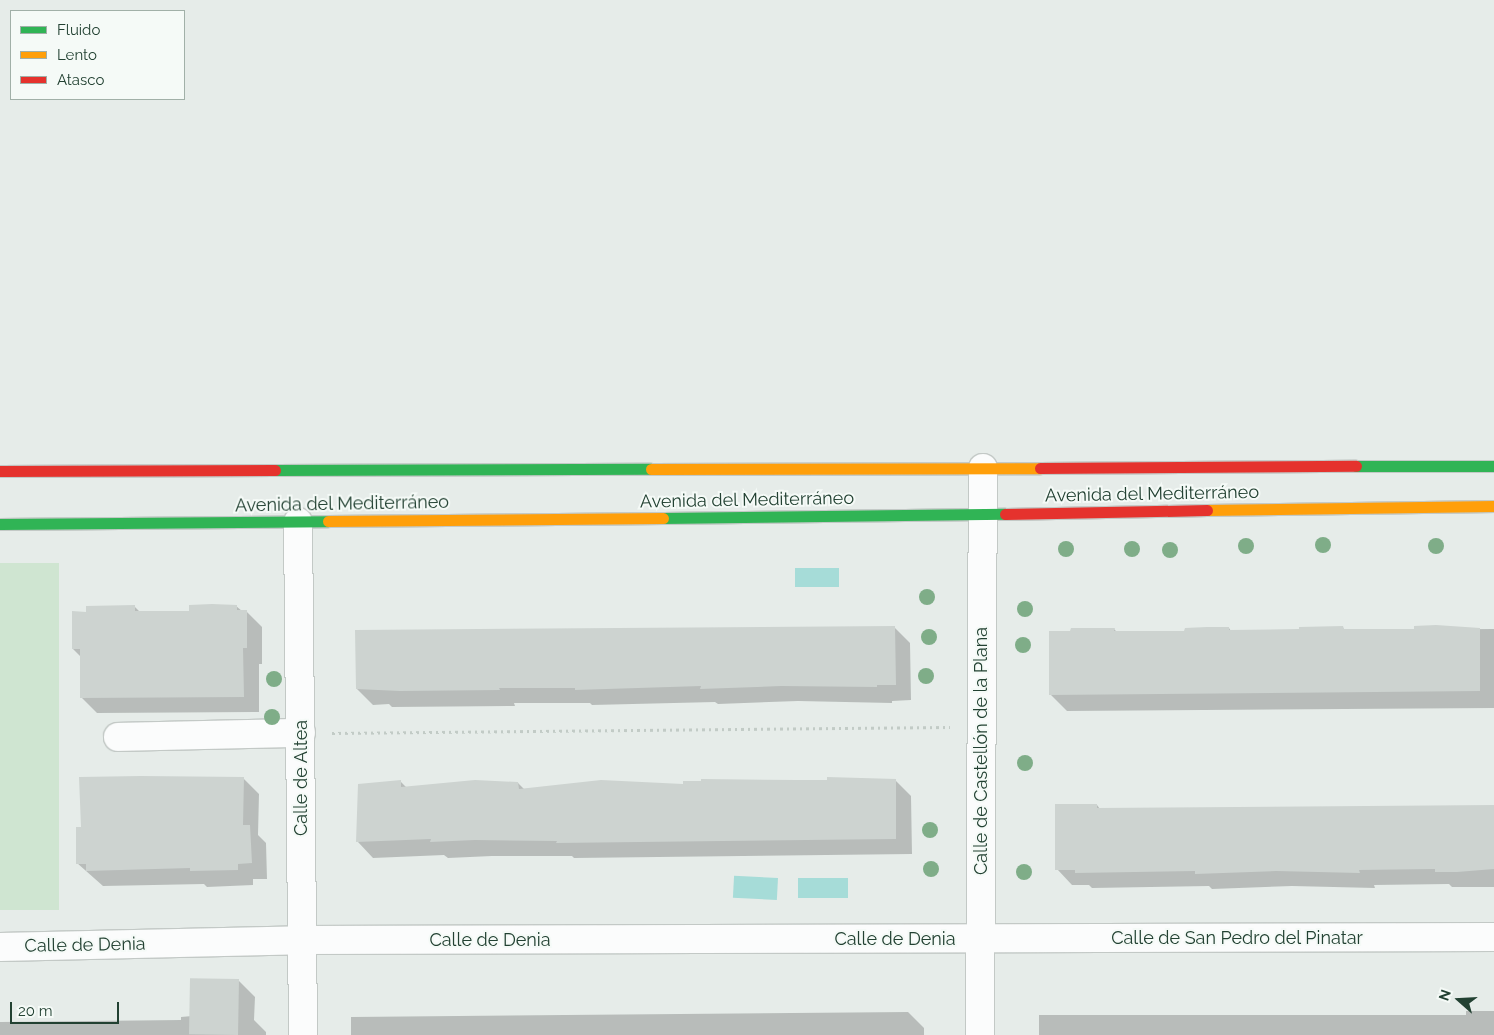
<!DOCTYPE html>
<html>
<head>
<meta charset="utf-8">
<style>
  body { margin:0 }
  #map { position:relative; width:1494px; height:1035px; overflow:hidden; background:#e6ece9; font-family:Raleway,sans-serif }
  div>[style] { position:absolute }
  .green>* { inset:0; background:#cfe5d1; transform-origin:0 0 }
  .water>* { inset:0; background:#a6dcd8; transform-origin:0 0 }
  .shadow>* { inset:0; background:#0003 }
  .building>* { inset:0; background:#cdd3d0; transform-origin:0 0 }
  .path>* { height:3px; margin-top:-1.5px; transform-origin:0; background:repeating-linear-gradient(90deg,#c2cbc6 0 2.5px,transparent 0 6.5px) }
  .roads { filter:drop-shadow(1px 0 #c3c9c6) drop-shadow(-1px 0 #c3c9c6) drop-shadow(0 1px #c3c9c6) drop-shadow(0 -1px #c3c9c6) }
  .street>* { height:28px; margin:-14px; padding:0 14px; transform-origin:14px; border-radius:14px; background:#fbfcfc }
  .fast>* { height:11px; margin:-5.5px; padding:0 5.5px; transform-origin:5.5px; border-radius:5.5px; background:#30b455 }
  .slow>* { height:11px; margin:-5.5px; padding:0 5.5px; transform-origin:5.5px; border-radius:5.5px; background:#ff9f0a }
  .jam>* { height:11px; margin:-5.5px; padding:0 5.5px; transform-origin:5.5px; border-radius:5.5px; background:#e5322d }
  .trees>* { width:16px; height:16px; margin:-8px; border-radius:50%; background:#7fad88 }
  span { translate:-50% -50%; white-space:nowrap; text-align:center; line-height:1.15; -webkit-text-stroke:4px #f5faf7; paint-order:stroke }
  .street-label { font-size:18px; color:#224132 }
  .legend { position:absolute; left:10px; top:10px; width:175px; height:90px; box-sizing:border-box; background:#f5faf7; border:1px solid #a1b0a8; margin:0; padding:6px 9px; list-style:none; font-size:15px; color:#224132 }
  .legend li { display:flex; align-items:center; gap:10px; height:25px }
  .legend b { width:25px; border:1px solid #a1b0a8 }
  .north { position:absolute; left:1434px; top:975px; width:50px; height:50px; -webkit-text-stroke:4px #f5faf7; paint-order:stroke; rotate:289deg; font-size:14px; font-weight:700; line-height:20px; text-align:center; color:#224132 }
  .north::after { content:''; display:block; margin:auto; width:18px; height:22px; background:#224132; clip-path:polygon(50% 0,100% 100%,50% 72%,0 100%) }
  .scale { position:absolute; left:10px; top:1002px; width:109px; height:22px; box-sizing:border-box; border:2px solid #224132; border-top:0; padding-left:6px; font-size:15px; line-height:18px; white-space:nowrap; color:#224132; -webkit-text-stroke:4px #f5faf7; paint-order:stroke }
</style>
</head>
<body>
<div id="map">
  <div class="green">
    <i style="left:59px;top:563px;width:347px;height:59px;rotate:90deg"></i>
  </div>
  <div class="water">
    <i style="left:839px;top:568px;width:19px;height:44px;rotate:90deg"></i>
    <i style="left:778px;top:878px;width:22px;height:44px;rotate:93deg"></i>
    <i style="left:798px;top:878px;width:50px;height:20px"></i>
  </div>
  <div class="shadow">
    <i style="clip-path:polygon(134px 606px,140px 612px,190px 612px,236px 606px,242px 611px,246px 611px,262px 627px,262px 664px,259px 664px,259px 712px,97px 713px,81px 697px,81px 657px,73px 649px,88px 613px)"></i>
    <i style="clip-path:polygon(894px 627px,910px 643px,911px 700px,892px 701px,892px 703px,798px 701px,718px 704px,715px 702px,592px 705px,590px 703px,514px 703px,515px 706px,392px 707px,389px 704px,373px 705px,357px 689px)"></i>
    <i style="clip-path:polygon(1229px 628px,1231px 631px,1300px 631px,1343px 628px,1345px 630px,1494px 629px,1494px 708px,1067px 711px,1051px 695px,1114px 629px,1117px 632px,1186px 632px)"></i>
    <i style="clip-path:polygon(243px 778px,259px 794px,258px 835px,266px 843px,267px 879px,253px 879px,253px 885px,207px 887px,204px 884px,103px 886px,77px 863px,82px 828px)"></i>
    <i style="clip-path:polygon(895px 780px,911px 796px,912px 854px,574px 858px,572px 856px,492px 856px,448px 858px,444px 855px,373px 858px,358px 842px,401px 782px,407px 788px,518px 783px,524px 789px)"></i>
    <i style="clip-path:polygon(1097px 805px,1100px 809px,1494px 806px,1494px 887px,1452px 887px,1449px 884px,1374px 885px,1375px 888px,1292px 886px,1212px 889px,1209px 886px,1092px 888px,1089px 885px,1072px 885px,1057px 869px)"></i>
    <i style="clip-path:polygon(239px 981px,255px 997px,254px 1020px,266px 1032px,266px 1035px,0 1035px,0 1022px,181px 1020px,181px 1017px,192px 1016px)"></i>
    <i style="clip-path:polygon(1466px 1011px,1494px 1011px,1494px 1035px,1039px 1035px,1039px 1015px,1466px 1015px)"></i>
    <i style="clip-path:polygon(908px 1012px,924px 1028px,924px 1035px,351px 1035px,351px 1017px)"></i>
  </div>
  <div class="building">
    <i style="clip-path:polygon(212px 604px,237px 605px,237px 610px,247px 610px,247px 648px,243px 648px,244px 697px,80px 698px,80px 649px,72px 649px,72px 611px,86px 612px,86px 606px,135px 605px,135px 611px,189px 611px,189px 605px)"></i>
    <i style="clip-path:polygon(1436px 625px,1480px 628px,1480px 691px,1049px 695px,1049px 631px,1070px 631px,1071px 628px,1115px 628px,1114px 631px,1184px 631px,1185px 628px,1207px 627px,1229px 627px,1229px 630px,1299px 629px,1299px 627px,1343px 626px,1344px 629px,1414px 629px,1414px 626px)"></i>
    <i style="clip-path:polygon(895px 626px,896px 685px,877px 685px,877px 687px,781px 686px,700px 689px,701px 686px,575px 690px,575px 688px,499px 688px,500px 690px,400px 691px,356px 689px,355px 630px)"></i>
    <i style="clip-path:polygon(141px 776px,244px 777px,243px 825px,250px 825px,252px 863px,238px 864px,238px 870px,190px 871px,190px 868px,86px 871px,86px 864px,76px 864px,76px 827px,81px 827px,79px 777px)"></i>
    <i style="clip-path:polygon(827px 777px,896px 779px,896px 839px,556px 843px,557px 841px,475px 840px,430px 842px,431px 839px,356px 842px,358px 784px,401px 780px,401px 787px,475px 780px,518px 782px,519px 789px,601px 780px,683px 784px,683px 781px,701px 781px,701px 779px,797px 780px,827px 780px)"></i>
    <i style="clip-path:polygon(1055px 804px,1097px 804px,1097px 808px,1494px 805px,1494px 869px,1457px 872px,1435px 872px,1435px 869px,1359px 870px,1360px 873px,1276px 871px,1195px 874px,1195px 871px,1075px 873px,1075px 870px,1055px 870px)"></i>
    <i style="left:239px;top:979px;width:56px;height:49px;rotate:91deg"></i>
  </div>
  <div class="path">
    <i style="left:332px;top:733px;width:618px;rotate:-0.56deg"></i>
  </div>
  <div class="roads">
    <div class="street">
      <i style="left:298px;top:522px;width:513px;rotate:89.44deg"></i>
      <i style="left:118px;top:737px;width:183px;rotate:-1.3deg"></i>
      <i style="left:0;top:947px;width:302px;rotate:-1.3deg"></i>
      <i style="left:302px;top:940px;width:1192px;rotate:-0.14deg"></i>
      <i style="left:980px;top:1035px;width:567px;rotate:-89.7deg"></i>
    </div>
    <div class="fast">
      <i style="left:1356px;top:466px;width:138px"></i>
      <i style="left:275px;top:470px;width:376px;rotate:-0.2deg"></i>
      <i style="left:663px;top:518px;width:342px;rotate:-0.7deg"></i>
      <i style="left:0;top:524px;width:328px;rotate:-0.5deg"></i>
    </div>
    <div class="slow">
      <i style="left:651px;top:469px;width:389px;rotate:-0.1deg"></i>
      <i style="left:1207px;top:510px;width:287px;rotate:-0.8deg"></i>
      <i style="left:328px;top:521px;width:335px;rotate:-0.5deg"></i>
    </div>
    <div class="jam">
      <i style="left:1040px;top:468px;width:316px;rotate:-0.4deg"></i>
      <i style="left:0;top:471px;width:275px;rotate:-0.2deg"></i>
      <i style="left:1005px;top:514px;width:202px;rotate:-1.1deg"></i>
    </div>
  </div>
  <div class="trees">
    <i style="left:1323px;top:545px"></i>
    <i style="left:1246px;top:546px"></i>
    <i style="left:1436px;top:546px"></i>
    <i style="left:1066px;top:549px"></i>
    <i style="left:1132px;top:549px"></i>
    <i style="left:1170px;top:550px"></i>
    <i style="left:927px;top:597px"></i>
    <i style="left:1025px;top:609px"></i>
    <i style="left:929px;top:637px"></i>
    <i style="left:1023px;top:645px"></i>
    <i style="left:926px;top:676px"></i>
    <i style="left:274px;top:679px"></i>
    <i style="left:272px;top:717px"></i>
    <i style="left:1025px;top:763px"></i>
    <i style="left:930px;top:830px"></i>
    <i style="left:931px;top:869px"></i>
    <i style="left:1024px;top:872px"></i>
  </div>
  <div class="street-label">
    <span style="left:1152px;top:494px;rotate:-1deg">Avenida del Mediterráneo</span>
    <span style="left:747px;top:500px;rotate:-1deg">Avenida del Mediterráneo</span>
    <span style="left:342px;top:504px;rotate:-1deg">Avenida del Mediterráneo</span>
    <span style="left:981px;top:751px;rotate:-90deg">Calle de Castellón de la Plana</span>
    <span style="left:301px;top:778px;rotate:-90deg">Calle de Altea</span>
    <span style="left:1237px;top:938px">Calle de San Pedro del Pinatar</span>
    <span style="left:895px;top:939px">Calle de Denia</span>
    <span style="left:490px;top:940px">Calle de Denia</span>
    <span style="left:85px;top:945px;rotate:-1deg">Calle de Denia</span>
  </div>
  <ul class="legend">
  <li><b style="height:6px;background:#30b455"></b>Fluido</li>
  <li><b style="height:6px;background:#ff9f0a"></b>Lento</li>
  <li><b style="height:6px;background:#e5322d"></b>Atasco</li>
  </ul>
  <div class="north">N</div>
  <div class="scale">20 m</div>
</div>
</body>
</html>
